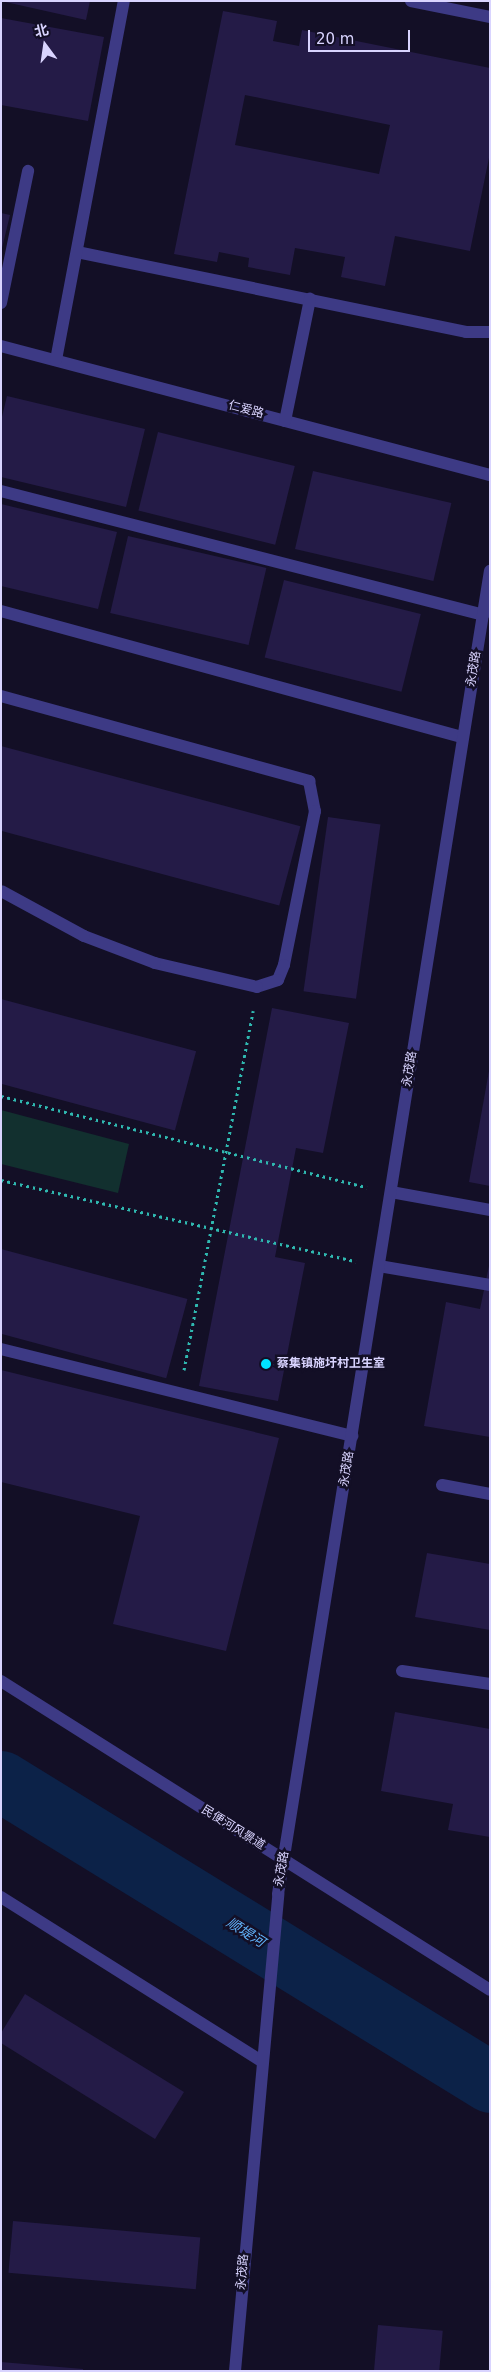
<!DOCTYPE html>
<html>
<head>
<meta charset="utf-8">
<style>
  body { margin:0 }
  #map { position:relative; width:491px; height:2372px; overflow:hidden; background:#130f26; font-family:"DejaVu Sans","Noto Sans SC",sans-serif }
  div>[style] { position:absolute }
  .green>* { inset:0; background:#12302f }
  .river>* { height:61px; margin:-30.5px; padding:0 30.5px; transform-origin:30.5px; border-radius:30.5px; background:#0c2248 }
  .building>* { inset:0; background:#241b47; transform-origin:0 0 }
  .path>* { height:3px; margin-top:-1.5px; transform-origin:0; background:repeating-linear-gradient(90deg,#2fb8b0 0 2.5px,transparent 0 6.5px) }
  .minor>* { height:12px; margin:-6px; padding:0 6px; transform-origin:6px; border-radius:6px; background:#3d3a85 }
  .dots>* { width:14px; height:14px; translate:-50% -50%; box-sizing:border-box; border:2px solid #130f26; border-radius:50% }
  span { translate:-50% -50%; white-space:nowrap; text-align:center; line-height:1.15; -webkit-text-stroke:5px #130f26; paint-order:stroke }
  .street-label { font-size:12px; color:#d9d4ff }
  .poi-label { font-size:12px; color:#d9d4ff; font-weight:700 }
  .left { translate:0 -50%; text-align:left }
  .water-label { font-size:14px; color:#62b6ff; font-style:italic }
  .frame { position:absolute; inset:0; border:2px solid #d9d4ff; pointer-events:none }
  .north { position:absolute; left:20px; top:20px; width:50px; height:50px; -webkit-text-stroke:4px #130f26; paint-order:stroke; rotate:346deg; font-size:14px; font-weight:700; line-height:20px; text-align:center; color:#d9d4ff }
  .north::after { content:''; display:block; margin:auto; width:18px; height:22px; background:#d9d4ff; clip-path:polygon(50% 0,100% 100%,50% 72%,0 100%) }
  .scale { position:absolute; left:308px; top:30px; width:102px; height:22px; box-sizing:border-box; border:2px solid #d9d4ff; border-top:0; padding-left:6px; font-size:15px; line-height:18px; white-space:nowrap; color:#d9d4ff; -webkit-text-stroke:4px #130f26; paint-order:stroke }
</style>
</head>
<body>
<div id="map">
  <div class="green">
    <i style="clip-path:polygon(1px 1110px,129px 1144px,118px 1193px,1px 1164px)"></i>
  </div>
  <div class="river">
    <i style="left:1px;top:1781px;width:574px;rotate:31.61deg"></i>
  </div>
  <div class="building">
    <i style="clip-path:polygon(1px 1px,90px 1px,86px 20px)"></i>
    <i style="clip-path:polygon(evenodd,223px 11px,277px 21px,273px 41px,299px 46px,302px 30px,490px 68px,490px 153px,470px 251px,395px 236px,385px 286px,341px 277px,345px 257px,295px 248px,290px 275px,248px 267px,249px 258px,219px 252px,217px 262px,174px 254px,223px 11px,245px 95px,390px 125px,379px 174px,235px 145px,245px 95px)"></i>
    <i style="clip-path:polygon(1px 18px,104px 37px,88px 121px,1px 105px)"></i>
    <i style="clip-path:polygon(1px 213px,10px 215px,2px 248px,1px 248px)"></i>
    <i style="clip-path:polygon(7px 396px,145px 429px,126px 507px,1px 477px,1px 421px)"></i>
    <i style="left:158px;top:432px;width:141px;height:81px;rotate:14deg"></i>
    <i style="left:313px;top:471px;width:142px;height:80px;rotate:13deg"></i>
    <i style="clip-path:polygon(1px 504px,117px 532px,98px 609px,1px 586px)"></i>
    <i style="left:128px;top:536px;width:142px;height:79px;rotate:13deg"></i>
    <i style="left:284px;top:580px;width:141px;height:80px;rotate:14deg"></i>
    <i style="left:1px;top:746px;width:310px;height:82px;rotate:15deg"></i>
    <i style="left:328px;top:817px;width:53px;height:176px;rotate:8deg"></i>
    <i style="left:1px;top:999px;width:202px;height:82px;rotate:15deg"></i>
    <i style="clip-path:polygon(272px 1008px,349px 1023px,323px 1153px,296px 1148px,275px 1257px,305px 1263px,278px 1401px,199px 1386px)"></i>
    <i style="clip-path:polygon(489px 1071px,490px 1071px,490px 1186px,469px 1182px)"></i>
    <i style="left:1px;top:1249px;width:193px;height:82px;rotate:15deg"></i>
    <i style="clip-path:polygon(490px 1261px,490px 1437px,424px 1426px,446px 1302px,480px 1309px)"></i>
    <i style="clip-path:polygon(1px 1370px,279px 1438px,226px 1651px,113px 1624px,140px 1516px,1px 1482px)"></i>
    <i style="clip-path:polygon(427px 1553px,490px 1564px,490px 1630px,415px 1617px)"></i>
    <i style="clip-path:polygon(395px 1712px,490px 1729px,490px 1837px,448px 1830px,453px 1804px,381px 1791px)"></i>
    <i style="clip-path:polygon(25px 1994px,184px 2092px,155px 2139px,1px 2043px,1px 2033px)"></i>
    <i style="left:13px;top:2221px;width:188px;height:52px;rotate:5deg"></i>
    <i style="left:378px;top:2325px;width:65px;height:46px;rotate:5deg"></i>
    <i style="clip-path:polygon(1px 2362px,83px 2369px,83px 2371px,1px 2371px)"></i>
  </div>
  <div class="path">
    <i style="left:1px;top:1096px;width:377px;rotate:14deg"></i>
    <i style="left:1px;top:1180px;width:364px;rotate:12.9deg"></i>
    <i style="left:184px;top:1370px;width:366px;rotate:-79.1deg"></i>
  </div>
  <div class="minor">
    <i style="left:411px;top:1px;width:81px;rotate:11.4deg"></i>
    <i style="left:77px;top:252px;width:397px;rotate:11.6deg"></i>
    <i style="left:466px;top:332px;width:24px"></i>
    <i style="left:1px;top:303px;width:135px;rotate:-78.4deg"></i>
    <i style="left:1px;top:346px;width:506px;rotate:14.78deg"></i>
    <i style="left:56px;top:360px;width:365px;rotate:-79.3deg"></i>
    <i style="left:285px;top:421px;width:125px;rotate:-78.4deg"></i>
    <i style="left:1px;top:491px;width:498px;rotate:14.4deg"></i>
    <i style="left:1px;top:611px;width:479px;rotate:15.3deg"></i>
    <i style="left:1px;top:696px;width:320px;rotate:15.4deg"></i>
    <i style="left:309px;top:781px;width:31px;rotate:79deg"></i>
    <i style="left:315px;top:811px;width:157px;rotate:101.4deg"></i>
    <i style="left:284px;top:965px;width:16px;rotate:112deg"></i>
    <i style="left:278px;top:980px;width:22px;rotate:162deg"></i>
    <i style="left:257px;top:987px;width:105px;rotate:-166.8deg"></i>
    <i style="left:155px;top:963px;width:76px;rotate:-159.2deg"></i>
    <i style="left:84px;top:936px;width:94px;rotate:-151.5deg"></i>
    <i style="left:391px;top:1192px;width:101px;rotate:10.3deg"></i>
    <i style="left:379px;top:1266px;width:113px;rotate:9.7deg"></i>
    <i style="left:1px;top:1349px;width:362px;rotate:13.9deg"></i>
    <i style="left:442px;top:1485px;width:49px;rotate:10.6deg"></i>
    <i style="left:402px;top:1671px;width:89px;rotate:8.4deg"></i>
    <i style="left:1px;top:1681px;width:578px;rotate:32.29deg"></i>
    <i style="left:1px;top:1897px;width:306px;rotate:32.2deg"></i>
    <i style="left:235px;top:2371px;width:479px;rotate:-84.8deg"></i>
    <i style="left:278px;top:1894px;width:1340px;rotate:-80.9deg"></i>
  </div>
  <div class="dots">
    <i style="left:266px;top:1364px;background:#00e5ff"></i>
  </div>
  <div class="street-label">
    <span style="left:246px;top:410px;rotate:15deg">仁爱路</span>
    <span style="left:474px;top:669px;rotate:-81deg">永茂路</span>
    <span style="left:410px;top:1069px;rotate:-81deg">永茂路</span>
    <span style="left:347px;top:1469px;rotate:-81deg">永茂路</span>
    <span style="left:233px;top:1828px;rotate:32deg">民便河风景道</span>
    <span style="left:282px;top:1869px;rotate:-80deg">永茂路</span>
    <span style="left:243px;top:2272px;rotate:-85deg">永茂路</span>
  </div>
  <div class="poi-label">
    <span class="left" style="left:277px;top:1364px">蔡集镇施圩村卫生室</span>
  </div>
  <div class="water-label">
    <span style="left:246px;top:1932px;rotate:32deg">顺堤河</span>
  </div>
  <div class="frame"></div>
  <div class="north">北</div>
  <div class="scale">20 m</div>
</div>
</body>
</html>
